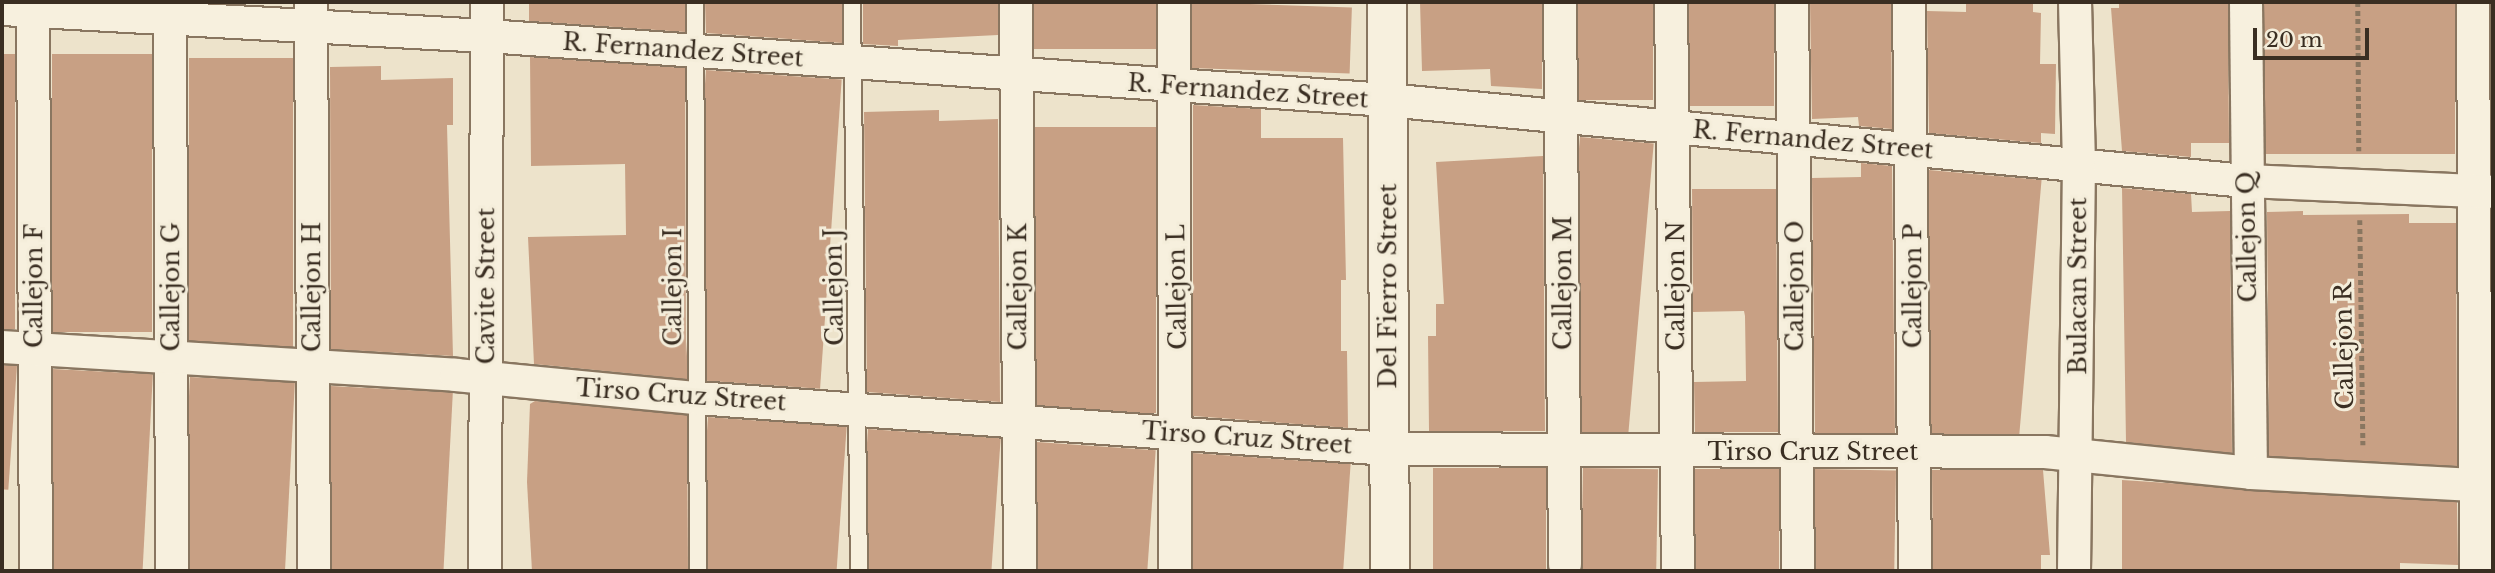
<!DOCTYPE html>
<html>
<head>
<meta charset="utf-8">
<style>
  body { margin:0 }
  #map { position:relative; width:2495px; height:573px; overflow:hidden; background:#ede3cb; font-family:"Libre Baskerville",serif }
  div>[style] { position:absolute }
  .building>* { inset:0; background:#c8a084; transform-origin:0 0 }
  .path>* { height:4.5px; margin-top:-2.25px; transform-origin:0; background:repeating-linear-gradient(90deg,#897660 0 5px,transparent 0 8.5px) }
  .roads { filter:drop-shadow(2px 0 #897660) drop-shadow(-2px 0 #897660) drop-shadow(0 2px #897660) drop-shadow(0 -2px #897660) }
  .lane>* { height:16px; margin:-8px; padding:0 8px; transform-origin:8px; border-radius:8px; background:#f7f0de }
  .street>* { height:32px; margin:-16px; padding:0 16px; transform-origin:16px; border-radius:16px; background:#f7f0de }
  .secondary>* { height:38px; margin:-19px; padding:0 19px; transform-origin:19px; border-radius:19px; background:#f7f0de }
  span { translate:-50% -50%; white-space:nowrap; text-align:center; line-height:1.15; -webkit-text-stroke:6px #f4edda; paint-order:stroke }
  .street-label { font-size:24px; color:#3a2e22 }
  .frame { position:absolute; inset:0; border:4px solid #3a2e22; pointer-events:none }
  .scale { position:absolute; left:2253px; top:28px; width:116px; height:32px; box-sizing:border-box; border:4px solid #3a2e22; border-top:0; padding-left:9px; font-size:21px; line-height:24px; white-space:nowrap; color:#3a2e22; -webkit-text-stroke:5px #f4edda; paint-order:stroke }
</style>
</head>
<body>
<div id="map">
  <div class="building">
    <i style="clip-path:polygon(529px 2px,685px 2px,685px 32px,529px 21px)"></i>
    <i style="clip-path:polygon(705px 2px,842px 4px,842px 43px,706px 33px)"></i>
    <i style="clip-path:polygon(863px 2px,998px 2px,998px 35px,898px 40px,898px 46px,863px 44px)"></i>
    <i style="left:1034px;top:2px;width:122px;height:47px"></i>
    <i style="left:1192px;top:2px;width:160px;height:66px;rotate:2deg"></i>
    <i style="clip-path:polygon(1420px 2px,1542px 2px,1542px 89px,1491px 86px,1490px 69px,1422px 71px)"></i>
    <i style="left:1578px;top:2px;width:75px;height:98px"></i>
    <i style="left:1689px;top:2px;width:85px;height:104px"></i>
    <i style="clip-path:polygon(1810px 2px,1891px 2px,1892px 129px,1859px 126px,1858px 117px,1812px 119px)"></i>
    <i style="clip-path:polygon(1966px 2px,2033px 2px,2033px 12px,2041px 13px,2040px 64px,2056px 64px,2055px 134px,2041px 133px,2041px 143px,1929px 133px,1927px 11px,1966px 12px)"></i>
    <i style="clip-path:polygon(2119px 2px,2228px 2px,2229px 143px,2191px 143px,2191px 157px,2122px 151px,2111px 8px,2119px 8px)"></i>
    <i style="left:2264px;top:2px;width:191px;height:152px"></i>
    <i style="left:15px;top:54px;width:275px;height:13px;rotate:90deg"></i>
    <i style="left:52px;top:54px;width:100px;height:278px"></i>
    <i style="clip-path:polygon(530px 57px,685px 68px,686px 379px,534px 364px,528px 237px,626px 235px,625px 164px,531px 166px)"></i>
    <i style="left:293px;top:58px;width:289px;height:104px;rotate:90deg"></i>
    <i style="clip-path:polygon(381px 66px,381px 80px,453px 78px,453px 125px,447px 125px,453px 356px,331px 349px,330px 67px)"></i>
    <i style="left:706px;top:70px;width:136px;height:310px;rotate:4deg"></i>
    <i style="clip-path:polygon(1193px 105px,1261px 109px,1261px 138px,1343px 138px,1346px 280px,1341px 280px,1341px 351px,1347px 351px,1348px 428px,1193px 416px)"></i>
    <i style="clip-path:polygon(939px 110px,939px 121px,998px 119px,1000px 402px,867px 392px,864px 112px)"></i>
    <i style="left:1156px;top:127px;width:286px;height:121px;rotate:90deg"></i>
    <i style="left:1580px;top:137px;width:74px;height:295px;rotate:5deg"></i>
    <i style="clip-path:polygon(1543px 156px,1545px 431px,1429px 431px,1428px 336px,1436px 336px,1436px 304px,1444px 304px,1436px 162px)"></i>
    <i style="clip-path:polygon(1861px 163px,1892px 166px,1895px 433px,1815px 433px,1812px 178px,1861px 177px)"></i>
    <i style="left:1929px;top:170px;width:113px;height:263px;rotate:5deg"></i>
    <i style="clip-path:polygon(2122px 188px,2191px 194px,2192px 212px,2230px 211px,2232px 453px,2126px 442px)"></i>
    <i style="clip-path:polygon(1692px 189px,1776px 189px,1778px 432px,1695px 432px,1694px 382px,1746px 381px,1745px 316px,1744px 311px,1693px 312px)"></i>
    <i style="clip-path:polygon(2303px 211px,2303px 215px,2409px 214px,2409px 223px,2456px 223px,2457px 466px,2269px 456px,2267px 212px)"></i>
    <i style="left:2px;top:365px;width:15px;height:124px;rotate:4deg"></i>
    <i style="left:53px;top:369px;width:100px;height:202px;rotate:3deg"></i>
    <i style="left:190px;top:377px;width:105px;height:194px;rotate:3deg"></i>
    <i style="left:331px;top:386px;width:122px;height:185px;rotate:3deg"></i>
    <i style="clip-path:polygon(535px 401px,687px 415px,688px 571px,532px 571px,527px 482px,530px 404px)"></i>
    <i style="left:708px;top:417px;width:139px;height:154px;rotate:4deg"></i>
    <i style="left:868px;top:429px;width:133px;height:140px;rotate:4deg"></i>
    <i style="left:1037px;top:442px;width:119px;height:128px;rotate:4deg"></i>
    <i style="left:1193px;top:453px;width:158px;height:116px;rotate:4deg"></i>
    <i style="left:1433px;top:468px;width:113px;height:103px"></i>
    <i style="left:1583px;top:468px;width:75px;height:103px;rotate:1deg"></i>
    <i style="left:1695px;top:469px;width:84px;height:102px"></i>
    <i style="left:1815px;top:469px;width:81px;height:102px;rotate:1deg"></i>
    <i style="clip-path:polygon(1932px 470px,2043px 470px,2050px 555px,2041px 555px,2041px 571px,1933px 571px)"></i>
    <i style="clip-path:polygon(2122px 480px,2457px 502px,2458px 565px,2400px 563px,2400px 571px,2122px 571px)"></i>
  </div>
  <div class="path">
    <i style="left:2358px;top:2px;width:149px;rotate:89.6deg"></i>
    <i style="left:2360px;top:220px;width:225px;rotate:89.2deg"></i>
  </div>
  <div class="roads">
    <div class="lane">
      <i style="left:695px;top:2px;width:569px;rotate:89.7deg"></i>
      <i style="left:852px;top:2px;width:569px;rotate:89.3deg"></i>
    </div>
    <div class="street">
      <i style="left:33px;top:2px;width:569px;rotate:89.7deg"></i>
      <i style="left:170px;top:2px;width:569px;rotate:89.8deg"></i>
      <i style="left:311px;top:2px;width:569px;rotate:89.7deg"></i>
      <i style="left:1016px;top:2px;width:569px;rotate:89.6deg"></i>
      <i style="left:1174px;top:2px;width:569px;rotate:89.9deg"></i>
      <i style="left:1560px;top:2px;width:562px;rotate:89.49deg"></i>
      <i style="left:1671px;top:2px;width:569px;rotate:89.3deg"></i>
      <i style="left:1792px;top:2px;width:569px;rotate:89.4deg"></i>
      <i style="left:1909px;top:2px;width:568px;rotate:89.39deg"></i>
      <i style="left:2246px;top:2px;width:471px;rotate:89.4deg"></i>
      <i style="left:2473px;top:2px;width:569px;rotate:89.7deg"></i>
      <i style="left:2px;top:9px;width:486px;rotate:3.2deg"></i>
      <i style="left:487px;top:36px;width:902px;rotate:4.07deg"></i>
      <i style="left:1387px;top:100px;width:863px;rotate:5.39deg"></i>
      <i style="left:2246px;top:181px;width:247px;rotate:2.5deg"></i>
      <i style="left:2px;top:347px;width:455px;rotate:3.5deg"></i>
      <i style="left:456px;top:375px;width:242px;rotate:5.5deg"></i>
      <i style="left:697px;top:398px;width:694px;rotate:4.22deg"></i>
      <i style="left:1389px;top:449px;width:656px;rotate:0.26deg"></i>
      <i style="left:2045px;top:452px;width:207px;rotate:5.8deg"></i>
      <i style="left:2251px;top:473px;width:242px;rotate:3.1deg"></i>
      <i style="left:485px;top:571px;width:569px;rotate:-89.8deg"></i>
      <i style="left:2074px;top:571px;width:406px;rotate:-89.3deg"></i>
      <i style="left:2079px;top:165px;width:163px;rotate:-91.4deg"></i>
    </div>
    <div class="secondary">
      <i style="left:1387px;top:2px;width:569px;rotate:89.7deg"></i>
    </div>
  </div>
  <div class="street-label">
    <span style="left:683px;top:50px;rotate:4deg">R. Fernandez Street</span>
    <span style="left:1248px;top:91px;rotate:4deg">R. Fernandez Street</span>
    <span style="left:1813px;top:140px;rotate:5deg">R. Fernandez Street</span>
    <span style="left:2247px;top:237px;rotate:-91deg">Callejon Q</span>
    <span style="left:1563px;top:283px;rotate:-90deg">Callejon M</span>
    <span style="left:34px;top:286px;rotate:-90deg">Callejon F</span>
    <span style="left:486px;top:286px;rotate:-90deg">Cavite Street</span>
    <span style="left:1388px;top:286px;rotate:-90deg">Del Fierro Street</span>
    <span style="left:1676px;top:286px;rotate:-90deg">Callejon N</span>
    <span style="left:1795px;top:286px;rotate:-90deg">Callejon O</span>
    <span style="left:1913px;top:286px;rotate:-90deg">Callejon P</span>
    <span style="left:2078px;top:286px;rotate:-90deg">Bulacan Street</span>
    <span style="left:171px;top:287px;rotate:-90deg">Callejon G</span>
    <span style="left:312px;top:287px;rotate:-90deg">Callejon H</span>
    <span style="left:673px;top:287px;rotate:-90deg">Callejon I</span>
    <span style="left:834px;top:287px;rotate:-91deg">Callejon J</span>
    <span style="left:1018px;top:287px;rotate:-90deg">Callejon K</span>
    <span style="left:1177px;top:287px;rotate:-91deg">Callejon L</span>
    <span style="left:2344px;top:346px;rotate:-91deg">Callejon R</span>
    <span style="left:681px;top:395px;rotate:4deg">Tirso Cruz Street</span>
    <span style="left:1247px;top:438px;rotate:4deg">Tirso Cruz Street</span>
    <span style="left:1813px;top:452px">Tirso Cruz Street</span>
  </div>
  <div class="frame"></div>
  <div class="scale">20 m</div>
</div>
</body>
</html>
